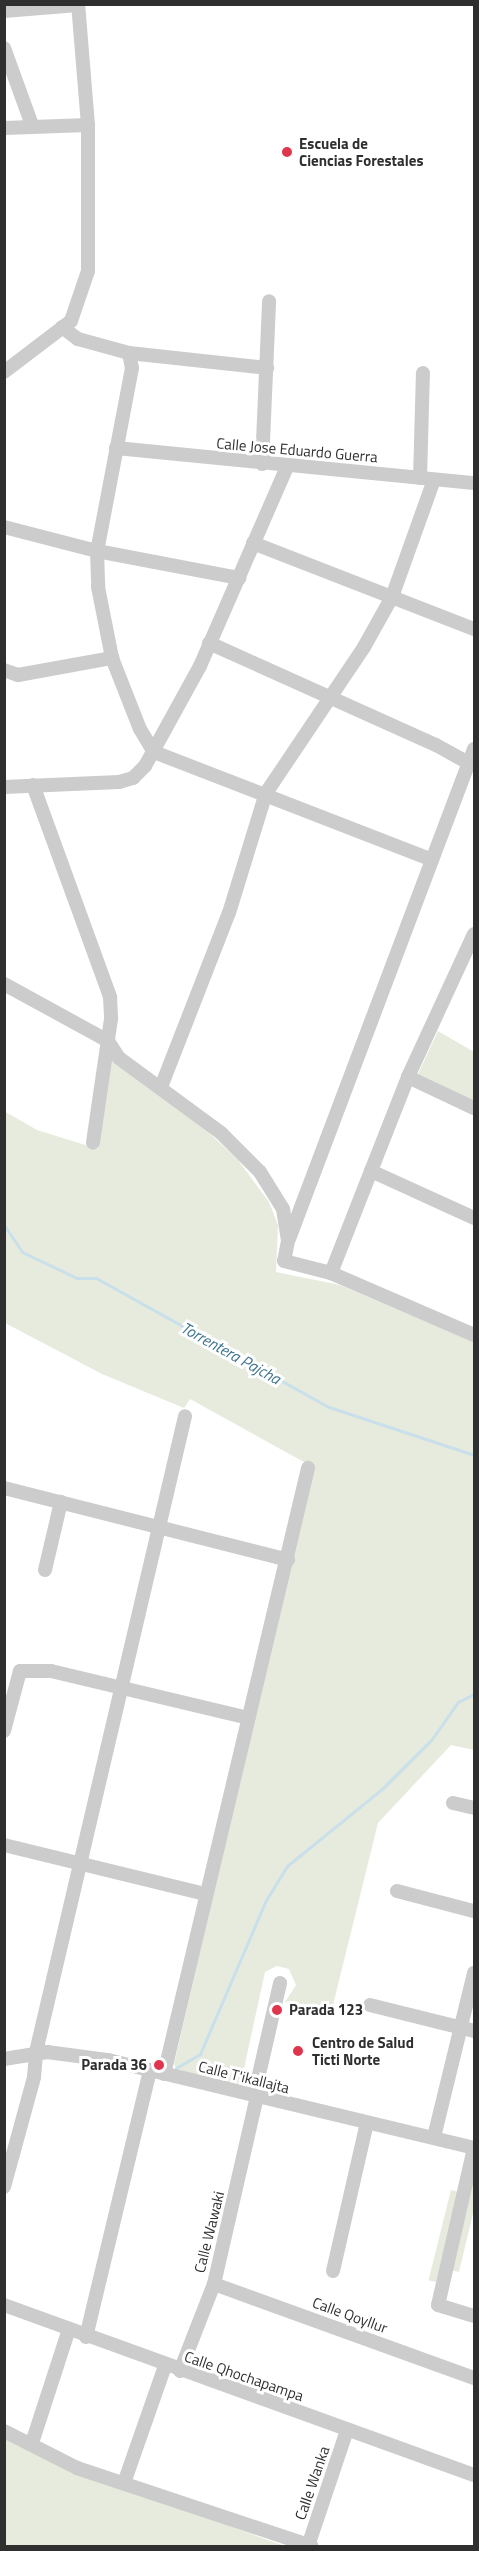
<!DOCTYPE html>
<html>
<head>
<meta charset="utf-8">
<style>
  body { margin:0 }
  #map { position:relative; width:479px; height:2551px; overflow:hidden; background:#fff; font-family:"Titillium Web",sans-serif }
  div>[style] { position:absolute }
  .green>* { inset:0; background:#e6ebdd; transform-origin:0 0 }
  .stream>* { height:3px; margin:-1.5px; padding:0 1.5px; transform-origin:1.5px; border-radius:1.5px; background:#c9e0eb }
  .minor>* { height:14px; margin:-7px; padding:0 7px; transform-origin:7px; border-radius:7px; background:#ccc }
  .dots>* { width:16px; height:16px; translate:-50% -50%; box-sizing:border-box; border:3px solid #fff; border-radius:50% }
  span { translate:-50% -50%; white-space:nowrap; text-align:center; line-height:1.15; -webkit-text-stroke:6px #fff; paint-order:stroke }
  .poi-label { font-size:15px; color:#2f2f2f; font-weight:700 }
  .left { translate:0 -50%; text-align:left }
  .right { translate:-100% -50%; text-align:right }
  .street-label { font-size:15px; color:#2f2f2f }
  .water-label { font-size:16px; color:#3f748e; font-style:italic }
  .frame { position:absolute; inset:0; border:6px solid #2f2f2f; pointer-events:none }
</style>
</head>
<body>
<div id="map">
  <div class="green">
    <i style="clip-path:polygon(438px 1031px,474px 1052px,474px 1102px,417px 1076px)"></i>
    <i style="clip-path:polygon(110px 1055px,189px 1114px,238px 1160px,269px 1202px,278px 1225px,276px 1272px,340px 1285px,474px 1342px,474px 1750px,451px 1745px,378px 1823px,331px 2013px,285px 2002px,296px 1985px,289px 1969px,277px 1966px,265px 1972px,240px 2087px,178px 2073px,174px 2064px,313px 1467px,190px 1399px,184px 1408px,102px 1374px,5px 1323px,4px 1111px,37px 1130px,98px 1149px)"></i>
    <i style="clip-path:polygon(473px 2181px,474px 2209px,459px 2272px,451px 2270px)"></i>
    <i style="left:451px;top:2190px;width:8px;height:93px;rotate:14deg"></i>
    <i style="clip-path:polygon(4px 2436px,74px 2474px,118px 2485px,284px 2546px,5px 2546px)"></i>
  </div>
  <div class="stream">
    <i style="left:4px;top:1225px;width:32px;rotate:56deg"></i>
    <i style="left:22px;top:1252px;width:61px;rotate:25.3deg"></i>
    <i style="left:77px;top:1278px;width:19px"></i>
    <i style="left:96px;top:1278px;width:266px;rotate:29deg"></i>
    <i style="left:329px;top:1407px;width:153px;rotate:18.3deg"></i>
    <i style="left:176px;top:2068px;width:28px;rotate:-30deg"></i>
    <i style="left:200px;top:2054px;width:165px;rotate:-66.8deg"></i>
    <i style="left:265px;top:1902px;width:42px;rotate:-58.6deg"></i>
    <i style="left:287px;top:1866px;width:124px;rotate:-39.1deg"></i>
    <i style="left:383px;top:1788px;width:69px;rotate:-45deg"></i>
    <i style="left:432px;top:1739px;width:45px;rotate:-54.9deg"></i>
    <i style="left:458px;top:1702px;width:18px;rotate:-27deg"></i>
  </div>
  <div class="minor">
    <i style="left:4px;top:11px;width:74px;rotate:-4.6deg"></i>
    <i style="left:4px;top:48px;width:82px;rotate:70deg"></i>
    <i style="left:4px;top:128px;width:84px;rotate:-2deg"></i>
    <i style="left:62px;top:327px;width:20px;rotate:37deg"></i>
    <i style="left:78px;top:339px;width:53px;rotate:15.4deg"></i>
    <i style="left:129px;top:353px;width:139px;rotate:6.2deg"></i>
    <i style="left:129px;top:353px;width:15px;rotate:79deg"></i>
    <i style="left:132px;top:368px;width:186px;rotate:100.8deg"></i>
    <i style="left:97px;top:551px;width:36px;rotate:88deg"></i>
    <i style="left:98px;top:587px;width:72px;rotate:78.8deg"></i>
    <i style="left:112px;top:658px;width:76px;rotate:68.5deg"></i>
    <i style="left:140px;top:729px;width:27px;rotate:59deg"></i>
    <i style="left:154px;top:752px;width:298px;rotate:21.2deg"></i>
    <i style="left:4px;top:372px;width:84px;rotate:-37.3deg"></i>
    <i style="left:71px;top:321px;width:53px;rotate:-71.2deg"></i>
    <i style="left:88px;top:271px;width:146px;rotate:-90deg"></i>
    <i style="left:88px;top:125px;width:121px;rotate:-94.7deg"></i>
    <i style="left:116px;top:448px;width:360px;rotate:5.6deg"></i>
    <i style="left:262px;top:464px;width:163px;rotate:-87.5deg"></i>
    <i style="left:420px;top:478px;width:105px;rotate:-88.4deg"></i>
    <i style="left:4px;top:527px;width:96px;rotate:14.5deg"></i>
    <i style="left:97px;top:551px;width:145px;rotate:10.8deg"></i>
    <i style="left:253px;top:543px;width:237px;rotate:21.3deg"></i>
    <i style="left:209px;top:643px;width:249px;rotate:24.2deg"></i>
    <i style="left:436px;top:745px;width:37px;rotate:29deg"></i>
    <i style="left:4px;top:670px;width:15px;rotate:20deg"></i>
    <i style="left:18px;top:675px;width:96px;rotate:-10.3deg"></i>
    <i style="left:33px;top:785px;width:226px;rotate:70deg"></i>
    <i style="left:110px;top:997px;width:22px;rotate:87deg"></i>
    <i style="left:111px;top:1019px;width:125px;rotate:98.3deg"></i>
    <i style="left:4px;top:787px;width:115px;rotate:-2.5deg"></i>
    <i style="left:119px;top:782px;width:15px;rotate:-16deg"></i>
    <i style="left:133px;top:778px;width:17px;rotate:-45deg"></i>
    <i style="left:145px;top:766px;width:114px;rotate:-61.2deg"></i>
    <i style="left:200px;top:666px;width:217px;rotate:-66.4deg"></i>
    <i style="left:474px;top:934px;width:157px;rotate:114.8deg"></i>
    <i style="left:408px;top:1077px;width:101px;rotate:111.5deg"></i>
    <i style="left:371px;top:1171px;width:113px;rotate:24.5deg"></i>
    <i style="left:4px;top:984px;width:119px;rotate:28.7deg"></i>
    <i style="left:108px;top:1041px;width:20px;rotate:57deg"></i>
    <i style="left:119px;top:1058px;width:127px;rotate:36.3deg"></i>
    <i style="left:221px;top:1133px;width:55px;rotate:45deg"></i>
    <i style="left:260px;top:1172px;width:44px;rotate:58.1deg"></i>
    <i style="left:283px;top:1209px;width:32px;rotate:81deg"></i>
    <i style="left:288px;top:1241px;width:20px;rotate:101deg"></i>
    <i style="left:284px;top:1261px;width:49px;rotate:14.3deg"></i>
    <i style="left:331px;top:1273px;width:156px;rotate:23.4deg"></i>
    <i style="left:408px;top:1077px;width:73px;rotate:25.2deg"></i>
    <i style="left:161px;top:1087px;width:187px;rotate:-68.7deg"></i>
    <i style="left:229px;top:913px;width:126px;rotate:-72.9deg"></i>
    <i style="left:266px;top:793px;width:176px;rotate:-56.1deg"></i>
    <i style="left:364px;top:647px;width:57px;rotate:-60.8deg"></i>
    <i style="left:392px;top:597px;width:124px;rotate:-70.3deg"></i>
    <i style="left:289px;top:1239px;width:524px;rotate:-69.32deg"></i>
    <i style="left:331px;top:1273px;width:110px;rotate:-68.6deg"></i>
    <i style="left:4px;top:1488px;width:293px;rotate:14.2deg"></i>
    <i style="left:45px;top:1570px;width:70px;rotate:-76.8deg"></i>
    <i style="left:4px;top:1731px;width:62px;rotate:-75.1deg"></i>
    <i style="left:20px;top:1671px;width:31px"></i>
    <i style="left:51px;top:1671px;width:203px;rotate:13.4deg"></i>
    <i style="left:453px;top:1803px;width:22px;rotate:13deg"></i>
    <i style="left:4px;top:1845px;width:207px;rotate:13.7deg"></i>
    <i style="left:397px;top:1891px;width:80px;rotate:14.6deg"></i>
    <i style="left:370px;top:2005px;width:107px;rotate:14deg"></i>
    <i style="left:4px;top:2059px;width:44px;rotate:-9.2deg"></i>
    <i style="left:47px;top:2052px;width:62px;rotate:7.5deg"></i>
    <i style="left:108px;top:2060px;width:376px;rotate:13.5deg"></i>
    <i style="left:164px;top:2074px;width:623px;rotate:-76.63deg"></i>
    <i style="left:254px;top:2096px;width:116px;rotate:-77deg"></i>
    <i style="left:434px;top:2137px;width:169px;rotate:-76.3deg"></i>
    <i style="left:474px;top:2148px;width:161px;rotate:102.9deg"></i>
    <i style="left:438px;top:2305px;width:38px;rotate:17deg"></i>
    <i style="left:4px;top:2187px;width:114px;rotate:-74.7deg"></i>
    <i style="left:34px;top:2077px;width:25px;rotate:-85deg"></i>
    <i style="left:36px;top:2052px;width:653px;rotate:-76.81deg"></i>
    <i style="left:333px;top:2271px;width:152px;rotate:-77.1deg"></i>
    <i style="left:214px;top:2284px;width:276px;rotate:19.9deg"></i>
    <i style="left:4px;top:2305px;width:500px;rotate:19.9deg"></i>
    <i style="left:86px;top:2337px;width:274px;rotate:-76.5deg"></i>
    <i style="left:180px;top:2371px;width:93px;rotate:-68.7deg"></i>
    <i style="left:214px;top:2284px;width:192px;rotate:-77.1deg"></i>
    <i style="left:4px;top:2431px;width:82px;rotate:26.9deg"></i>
    <i style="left:77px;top:2468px;width:247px;rotate:18.4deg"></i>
    <i style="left:32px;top:2443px;width:120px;rotate:-72deg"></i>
    <i style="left:124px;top:2483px;width:124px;rotate:-70.7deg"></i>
    <i style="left:308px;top:2546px;width:122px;rotate:-71.4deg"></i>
  </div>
  <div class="dots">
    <i style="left:287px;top:152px;background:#e0364d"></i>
    <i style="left:277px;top:2010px;background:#e0364d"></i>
    <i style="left:298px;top:2051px;background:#e0364d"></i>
    <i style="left:159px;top:2065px;background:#e0364d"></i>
  </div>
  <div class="poi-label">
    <span class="left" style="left:299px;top:152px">Escuela de<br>Ciencias Forestales</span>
    <span class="left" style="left:289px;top:2010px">Parada 123</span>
    <span class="left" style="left:312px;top:2051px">Centro de Salud<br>Ticti Norte</span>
    <span class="right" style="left:147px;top:2065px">Parada 36</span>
  </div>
  <div class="street-label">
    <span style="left:297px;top:450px;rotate:5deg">Calle Jose Eduardo Guerra</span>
    <span style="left:244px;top:2077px;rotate:14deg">Calle T'ikallajta</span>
    <span style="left:209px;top:2232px;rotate:-76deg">Calle Wawaki</span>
    <span style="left:350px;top:2315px;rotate:20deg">Calle Qoyllur</span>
    <span style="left:244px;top:2376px;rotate:19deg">Calle Qhochapampa</span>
    <span style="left:312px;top:2483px;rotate:-71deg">Calle Wanka</span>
  </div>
  <div class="water-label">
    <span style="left:231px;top:1353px;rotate:29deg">Torrentera Pajcha</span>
  </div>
  <div class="frame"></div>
</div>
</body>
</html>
